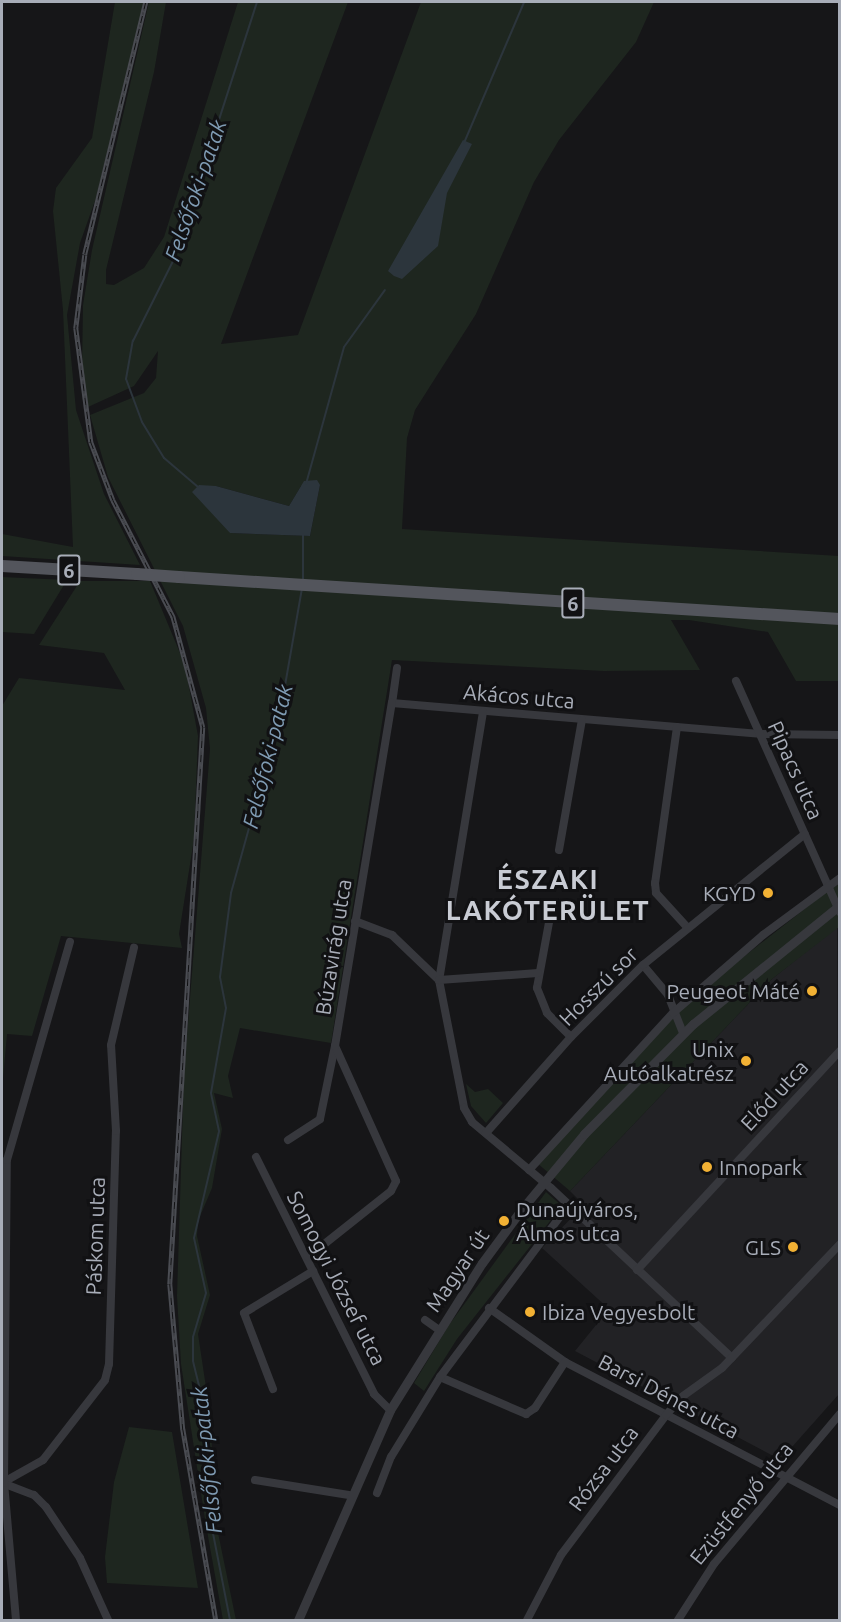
<!DOCTYPE html>
<html>
<head>
<meta charset="utf-8">
<style>
  body { margin:0 }
  #map { position:relative; width:841px; height:1622px; overflow:hidden; background:#161618; font-family:Ubuntu,sans-serif }
  div>[style] { position:absolute }
  .built>* { inset:0; background:#222225 }
  .green>* { inset:0; background:#1e261f }
  .water>* { inset:0; background:#2c353c }
  .stream>* { height:2px; margin:-1px; padding:0 1px; transform-origin:1px; border-radius:1px; background:#2c353c }
  .minor>* { height:8px; margin:-4px; padding:0 4px; transform-origin:4px; border-radius:4px; background:#37383d }
  .tertiary>* { height:9px; margin:-4.5px; padding:0 4.5px; transform-origin:4.5px; border-radius:4.5px; background:#37383d }
  .primary>* { height:12px; margin:-6px; padding:0 6px; transform-origin:6px; border-radius:6px; background:#53555c }
  .rail>* { height:4.5px; margin-top:-2.25px; transform-origin:0; background:repeating-linear-gradient(90deg,#111113 0 7px,#4a4c52 0 14px); box-sizing:border-box; border-block:2px solid #4a4c52 }
  .primary-bridge>* { height:12px; margin:-6px; padding:0 6px; transform-origin:6px; border-radius:6px; background:#53555c }
  .dots>* { width:16px; height:16px; translate:-50% -50%; box-sizing:border-box; border:3px solid #111113; border-radius:50% }
  span { translate:-50% -50%; white-space:nowrap; text-align:center; line-height:1.15; -webkit-text-stroke:6px #111113; paint-order:stroke }
  .shield-label span { padding:2px 4px; background:#111113; border:2px solid; border-radius:4px; -webkit-text-stroke-width:0 }
  .shield-label { font-size:20px; color:#a8adb8; font-weight:700 }
  .street-label { font-size:21px; color:#a8adb8 }
  .poi-label { font-size:21px; color:#a8adb8 }
  .right { translate:-100% -50%; text-align:right }
  .left { translate:0 -50%; text-align:left }
  .water-label { font-size:22px; color:#7f9bb3; font-style:italic }
  .district-label { font-size:27px; color:#c9ccd4; font-weight:700; letter-spacing:1.5px }
  .frame { position:absolute; inset:0; border:3px solid #a8adb8; pointer-events:none }
</style>
</head>
<body>
<div id="map">
  <div class="built">
    <i style="clip-path:polygon(837px 927px,839px 1394px,784px 1456px,777px 1458px,575px 1351px,609px 1309px,542px 1248px,584px 1205px,570px 1191px,772px 979px)"></i>
  </div>
  <div class="green">
    <i style="clip-path:polygon(115px 2px,144px 2px,96px 198px,80px 243px,67px 315px,76px 410px,104px 494px,140px 565px,2px 556px,2px 534px,73px 547px,63px 310px,53px 211px,56px 188px,92px 138px)"></i>
    <i style="clip-path:polygon(evenodd,149px 2px,166px 2px,154px 72px,106px 270px,106px 284px,114px 285px,144px 268px,164px 237px,238px 2px,348px 2px,221px 344px,298px 335px,421px 2px,654px 2px,636px 42px,559px 140px,534px 182px,476px 314px,415px 410px,407px 438px,402px 529px,839px 556px,839px 681px,796px 681px,768px 632px,689px 620px,671px 620px,700px 670px,604px 671px,392px 660px,331px 1043px,240px 1028px,228px 1076px,233px 1098px,214px 1093px,222px 1129px,212px 1188px,198px 1221px,197px 1236px,210px 1295px,198px 1334px,210px 1414px,213px 1469px,209px 1489px,236px 1620px,223px 1620px,206px 1525px,181px 1364px,177px 1296px,184px 1073px,210px 749px,206px 708px,183px 626px,108px 477px,90px 415px,144px 393px,156px 378px,158px 351px,134px 386px,88px 407px,82px 368px,83px 305px,92px 250px,149px 2px,320px 485px,310px 536px,230px 533px,216px 486px,289px 506px,301px 486px,320px 485px)"></i>
    <i style="clip-path:polygon(2px 577px,67px 580px,34px 634px,2px 632px)"></i>
    <i style="clip-path:polygon(80px 581px,150px 581px,185px 665px,198px 736px,194px 839px,179px 934px,182px 948px,61px 936px,32px 1036px,7px 1034px,2px 1089px,2px 706px,19px 678px,125px 690px,104px 653px,39px 645px)"></i>
    <i style="clip-path:polygon(839px 882px,839px 927px,772px 979px,570px 1191px,537px 1163px,672px 1013px)"></i>
    <i style="clip-path:polygon(466px 1084px,475px 1092px,488px 1089px,503px 1103px,486px 1123px,471px 1106px)"></i>
    <i style="clip-path:polygon(546px 1192px,562px 1206px,457px 1339px,424px 1391px,414px 1383px,449px 1325px)"></i>
    <i style="clip-path:polygon(129px 1427px,172px 1432px,198px 1588px,107px 1583px,105px 1557px,114px 1482px)"></i>
  </div>
  <div class="water">
    <i style="clip-path:polygon(463px 140px,472px 144px,447px 193px,438px 246px,402px 279px,394px 276px,388px 271px)"></i>
    <i style="clip-path:polygon(317px 480px,320px 485px,310px 536px,230px 533px,192px 492px,199px 485px,216px 486px,289px 506px,304px 481px)"></i>
  </div>
  <div class="stream">
    <i style="left:464px;top:143px;width:153px;rotate:-66.9deg"></i>
    <i style="left:306px;top:484px;width:142px;rotate:-74.5deg"></i>
    <i style="left:344px;top:347px;width:70px;rotate:-54.3deg"></i>
    <i style="left:198px;top:487px;width:45px;rotate:-139.5deg"></i>
    <i style="left:164px;top:458px;width:42px;rotate:-121.4deg"></i>
    <i style="left:142px;top:422px;width:46px;rotate:-110.4deg"></i>
    <i style="left:126px;top:379px;width:39px;rotate:-80deg"></i>
    <i style="left:133px;top:341px;width:92px;rotate:-63.4deg"></i>
    <i style="left:174px;top:259px;width:270px;rotate:-72.1deg"></i>
    <i style="left:303px;top:580px;width:46px;rotate:-90deg"></i>
    <i style="left:230px;top:1620px;width:109px;rotate:-101.1deg"></i>
    <i style="left:209px;top:1513px;width:103px;rotate:-92.2deg"></i>
    <i style="left:205px;top:1410px;width:50px;rotate:-103.8deg"></i>
    <i style="left:193px;top:1361px;width:24px;rotate:-90deg"></i>
    <i style="left:193px;top:1337px;width:46px;rotate:-73.5deg"></i>
    <i style="left:206px;top:1293px;width:56px;rotate:-102.3deg"></i>
    <i style="left:194px;top:1238px;width:110px;rotate:-76.8deg"></i>
    <i style="left:219px;top:1131px;width:39px;rotate:-102deg"></i>
    <i style="left:211px;top:1093px;width:86px;rotate:-80deg"></i>
    <i style="left:226px;top:1008px;width:32px;rotate:-101deg"></i>
    <i style="left:220px;top:977px;width:85px;rotate:-82.5deg"></i>
    <i style="left:231px;top:893px;width:180px;rotate:-74.5deg"></i>
    <i style="left:279px;top:720px;width:134px;rotate:-80.1deg"></i>
  </div>
  <div class="minor">
    <i style="left:397px;top:668px;width:35px;rotate:98deg"></i>
    <i style="left:392px;top:703px;width:369px;rotate:4.8deg"></i>
    <i style="left:760px;top:734px;width:80px;rotate:0.7deg"></i>
    <i style="left:736px;top:681px;width:253px;rotate:65.8deg"></i>
    <i style="left:483px;top:712px;width:272px;rotate:99.3deg"></i>
    <i style="left:439px;top:980px;width:130px;rotate:78.9deg"></i>
    <i style="left:464px;top:1108px;width:16px;rotate:60deg"></i>
    <i style="left:472px;top:1122px;width:103px;rotate:39.9deg"></i>
    <i style="left:551px;top:1188px;width:248px;rotate:43.2deg"></i>
    <i style="left:677px;top:727px;width:158px;rotate:98deg"></i>
    <i style="left:655px;top:883px;width:10px;rotate:84deg"></i>
    <i style="left:656px;top:893px;width:45px;rotate:47.7deg"></i>
    <i style="left:559px;top:850px;width:132px;rotate:-80deg"></i>
    <i style="left:550px;top:917px;width:72px;rotate:100.4deg"></i>
    <i style="left:537px;top:988px;width:27px;rotate:68deg"></i>
    <i style="left:547px;top:1013px;width:34px;rotate:45deg"></i>
    <i style="left:355px;top:921px;width:40px;rotate:21deg"></i>
    <i style="left:392px;top:935px;width:65px;rotate:43.8deg"></i>
    <i style="left:439px;top:980px;width:99px;rotate:-4deg"></i>
    <i style="left:643px;top:965px;width:39px;rotate:50deg"></i>
    <i style="left:668px;top:995px;width:41px;rotate:68.5deg"></i>
    <i style="left:486px;top:1133px;width:128px;rotate:-48.5deg"></i>
    <i style="left:571px;top:1037px;width:102px;rotate:-45deg"></i>
    <i style="left:643px;top:965px;width:208px;rotate:-39deg"></i>
    <i style="left:288px;top:1140px;width:38px;rotate:-33deg"></i>
    <i style="left:320px;top:1119px;width:75px;rotate:-78.4deg"></i>
    <i style="left:256px;top:1157px;width:265px;rotate:63.5deg"></i>
    <i style="left:374px;top:1394px;width:23px;rotate:45deg"></i>
    <i style="left:529px;top:1170px;width:213px;rotate:-47.5deg"></i>
    <i style="left:673px;top:1013px;width:119px;rotate:-40.9deg"></i>
    <i style="left:763px;top:935px;width:96px;rotate:-36.5deg"></i>
    <i style="left:308px;top:1257px;width:106px;rotate:-38.5deg"></i>
    <i style="left:391px;top:1191px;width:11px;rotate:-63deg"></i>
    <i style="left:396px;top:1181px;width:148px;rotate:-114.3deg"></i>
    <i style="left:335px;top:1046px;width:348px;rotate:-80.6deg"></i>
    <i style="left:637px;top:1270px;width:299px;rotate:-47.2deg"></i>
    <i style="left:489px;top:1308px;width:93px;rotate:35.4deg"></i>
    <i style="left:565px;top:1362px;width:310px;rotate:27.5deg"></i>
    <i style="left:425px;top:1320px;width:16px;rotate:35deg"></i>
    <i style="left:440px;top:1377px;width:94px;rotate:23.3deg"></i>
    <i style="left:526px;top:1414px;width:11px;rotate:-34deg"></i>
    <i style="left:535px;top:1408px;width:55px;rotate:-56.9deg"></i>
    <i style="left:273px;top:1389px;width:81px;rotate:-110.9deg"></i>
    <i style="left:244px;top:1313px;width:81px;rotate:-31.3deg"></i>
    <i style="left:255px;top:1480px;width:95px;rotate:9.1deg"></i>
    <i style="left:2px;top:1483px;width:47px;rotate:-29.3deg"></i>
    <i style="left:43px;top:1460px;width:101px;rotate:-52.2deg"></i>
    <i style="left:105px;top:1380px;width:16px;rotate:-76deg"></i>
    <i style="left:109px;top:1364px;width:233px;rotate:-88.3deg"></i>
    <i style="left:116px;top:1131px;width:86px;rotate:-93.3deg"></i>
    <i style="left:111px;top:1045px;width:100px;rotate:-76.7deg"></i>
    <i style="left:5px;top:1484px;width:31px;rotate:21deg"></i>
    <i style="left:34px;top:1495px;width:17px;rotate:45deg"></i>
    <i style="left:46px;top:1507px;width:61px;rotate:56.3deg"></i>
    <i style="left:80px;top:1558px;width:68px;rotate:65.7deg"></i>
    <i style="left:377px;top:1493px;width:39px;rotate:-69deg"></i>
    <i style="left:391px;top:1457px;width:94px;rotate:-58.5deg"></i>
    <i style="left:440px;top:1377px;width:214px;rotate:-53.2deg"></i>
    <i style="left:16px;top:1620px;width:138px;rotate:-95deg"></i>
    <i style="left:4px;top:1483px;width:323px;rotate:-89.5deg"></i>
    <i style="left:7px;top:1160px;width:227px;rotate:-73.9deg"></i>
    <i style="left:527px;top:1620px;width:73px;rotate:-62.4deg"></i>
    <i style="left:561px;top:1555px;width:175px;rotate:-53.1deg"></i>
    <i style="left:666px;top:1415px;width:25px;rotate:-48deg"></i>
    <i style="left:683px;top:1396px;width:48px;rotate:-35.7deg"></i>
    <i style="left:722px;top:1368px;width:171px;rotate:-46.4deg"></i>
    <i style="left:678px;top:1620px;width:67px;rotate:-57.3deg"></i>
    <i style="left:714px;top:1564px;width:196px;rotate:-50deg"></i>
  </div>
  <div class="tertiary">
    <i style="left:298px;top:1620px;width:229px;rotate:-66.3deg"></i>
    <i style="left:390px;top:1410px;width:173px;rotate:-58deg"></i>
    <i style="left:482px;top:1263px;width:66px;rotate:-53.7deg"></i>
    <i style="left:521px;top:1210px;width:99px;rotate:-50.3deg"></i>
    <i style="left:584px;top:1134px;width:155px;rotate:-45.3deg"></i>
    <i style="left:693px;top:1024px;width:189px;rotate:-39deg"></i>
  </div>
  <div class="primary">
    <i style="left:2px;top:566px;width:135px;rotate:3.4deg"></i>
    <i style="left:179px;top:577px;width:662px;rotate:3.64deg"></i>
  </div>
  <div class="rail">
    <i style="left:146px;top:2px;width:260px;rotate:103.6deg"></i>
    <i style="left:85px;top:255px;width:74px;rotate:97deg"></i>
    <i style="left:76px;top:328px;width:115px;rotate:82.5deg"></i>
    <i style="left:91px;top:442px;width:62px;rotate:69.2deg"></i>
    <i style="left:113px;top:500px;width:131px;rotate:62.7deg"></i>
    <i style="left:173px;top:616px;width:115px;rotate:74.9deg"></i>
    <i style="left:203px;top:727px;width:558px;rotate:93.39deg"></i>
    <i style="left:170px;top:1284px;width:146px;rotate:84.9deg"></i>
    <i style="left:183px;top:1429px;width:194px;rotate:80.2deg"></i>
  </div>
  <div class="primary-bridge">
    <i style="left:137px;top:574px;width:42px;rotate:4.1deg"></i>
  </div>
  <div class="dots">
    <i style="left:768px;top:893px;background:#f2b134"></i>
    <i style="left:812px;top:991px;background:#f2b134"></i>
    <i style="left:746px;top:1061px;background:#f2b134"></i>
    <i style="left:707px;top:1167px;background:#f2b134"></i>
    <i style="left:504px;top:1221px;background:#f2b134"></i>
    <i style="left:793px;top:1247px;background:#f2b134"></i>
    <i style="left:530px;top:1312px;background:#f2b134"></i>
  </div>
  <div class="shield-label">
    <span style="left:69px;top:570px">6</span>
    <span style="left:573px;top:603px">6</span>
  </div>
  <div class="street-label">
    <span style="left:519px;top:696px;rotate:5deg">Akácos utca</span>
    <span style="left:796px;top:770px;rotate:66deg">Pipacs utca</span>
    <span style="left:333px;top:947px;rotate:-81deg">Búzavirág utca</span>
    <span style="left:598px;top:986px;rotate:-45deg">Hosszú sor</span>
    <span style="left:774px;top:1095px;rotate:-47deg">Előd utca</span>
    <span style="left:95px;top:1236px;rotate:-88deg">Páskom utca</span>
    <span style="left:457px;top:1270px;rotate:-56deg">Magyar út</span>
    <span style="left:337px;top:1278px;rotate:63deg">Somogyi József utca</span>
    <span style="left:669px;top:1396px;rotate:28deg">Barsi Dénes utca</span>
    <span style="left:603px;top:1468px;rotate:-53deg">Rózsa utca</span>
    <span style="left:741px;top:1503px;rotate:-51deg">Ezüstfenyő utca</span>
  </div>
  <div class="poi-label">
    <span class="right" style="left:756px;top:893px">KGYD</span>
    <span class="right" style="left:800px;top:991px">Peugeot Máté</span>
    <span class="right" style="left:734px;top:1061px">Unix<br>Autóalkatrész</span>
    <span class="left" style="left:719px;top:1167px">Innopark</span>
    <span class="left" style="left:516px;top:1221px">Dunaújváros,<br>Álmos utca</span>
    <span class="right" style="left:781px;top:1247px">GLS</span>
    <span class="left" style="left:542px;top:1312px">Ibiza Vegyesbolt</span>
  </div>
  <div class="water-label">
    <span style="left:195px;top:190px;rotate:-71deg">Felsőfoki-patak</span>
    <span style="left:267px;top:756px;rotate:-76deg">Felsőfoki-patak</span>
    <span style="left:206px;top:1460px;rotate:-96deg">Felsőfoki-patak</span>
  </div>
  <div class="district-label">
    <span style="left:548px;top:895px">ÉSZAKI<br>LAKÓTERÜLET</span>
  </div>
  <div class="frame"></div>
</div>
</body>
</html>
